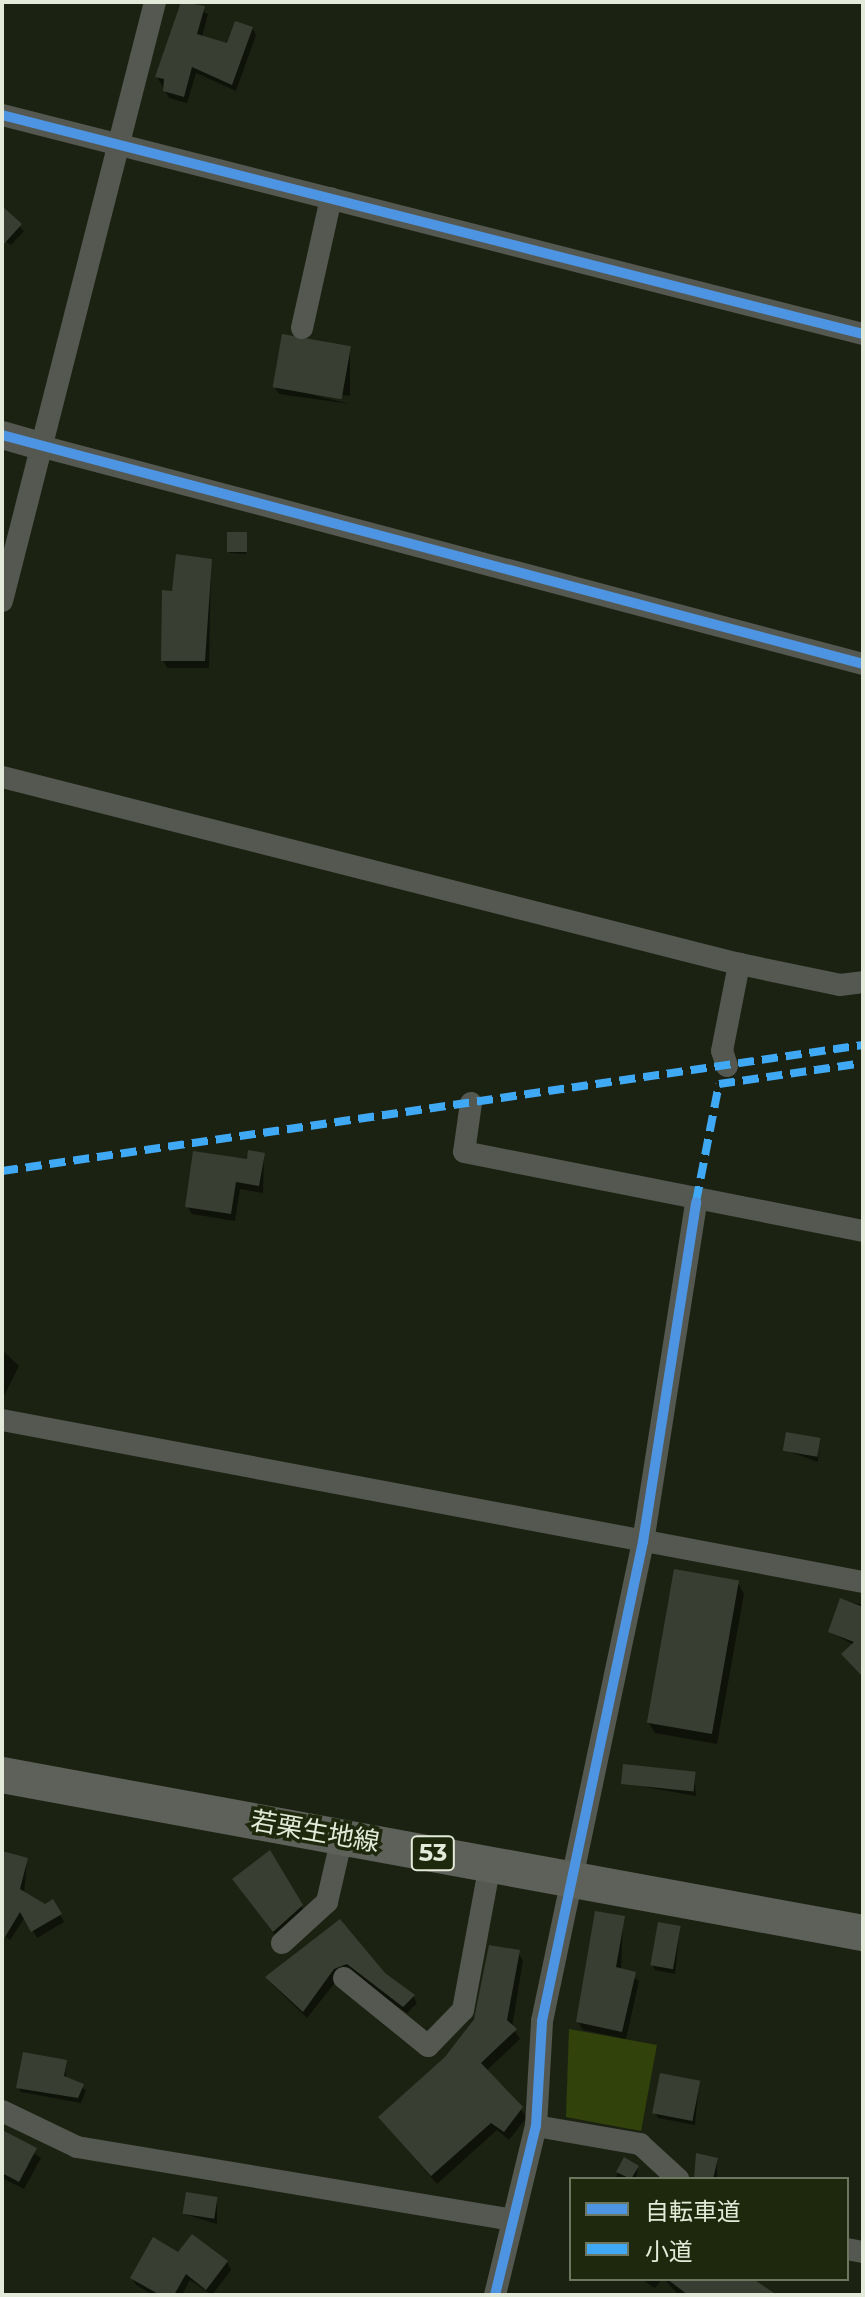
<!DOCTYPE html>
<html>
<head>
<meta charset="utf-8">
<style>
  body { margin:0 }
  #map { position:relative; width:865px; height:2297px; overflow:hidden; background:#1c2212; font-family:Montserrat,"Noto Sans JP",sans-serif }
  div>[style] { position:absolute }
  .green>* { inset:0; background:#32420b }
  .shadow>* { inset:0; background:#0007 }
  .building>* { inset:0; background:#393e32; transform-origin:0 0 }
  .minor>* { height:22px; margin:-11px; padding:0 11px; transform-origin:11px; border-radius:11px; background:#545850 }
  .tertiary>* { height:28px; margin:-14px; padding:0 14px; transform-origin:14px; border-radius:14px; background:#545850 }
  .primary>* { height:36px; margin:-18px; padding:0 18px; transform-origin:18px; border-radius:18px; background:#5e6159 }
  .quiet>* { height:8px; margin-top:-4px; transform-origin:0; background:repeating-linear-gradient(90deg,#3fa9f5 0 16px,transparent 0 24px) }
  .cycleway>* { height:10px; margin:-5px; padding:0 5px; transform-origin:5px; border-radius:5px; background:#4d94e3 }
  span { translate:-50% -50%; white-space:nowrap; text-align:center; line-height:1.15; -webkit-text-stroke:7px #1e280c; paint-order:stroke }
  .shield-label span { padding:2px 6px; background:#1e280c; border:2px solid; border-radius:6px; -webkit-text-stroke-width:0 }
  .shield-label { font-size:24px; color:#e3ead9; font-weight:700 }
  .street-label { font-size:26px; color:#e3ead9 }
  .frame { position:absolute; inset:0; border:4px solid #e3ead9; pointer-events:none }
  .legend { position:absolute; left:569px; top:2177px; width:280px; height:104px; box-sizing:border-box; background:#1e280c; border:2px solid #6d765e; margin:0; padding:10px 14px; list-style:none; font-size:24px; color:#e3ead9 }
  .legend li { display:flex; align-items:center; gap:16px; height:40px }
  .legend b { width:40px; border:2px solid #6d765e }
</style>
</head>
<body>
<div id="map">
  <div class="green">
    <i style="clip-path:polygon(569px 2029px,657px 2045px,641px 2131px,566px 2117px)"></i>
  </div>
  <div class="shadow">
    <i style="clip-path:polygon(183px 2px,208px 14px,202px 37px,228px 45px,252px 28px,256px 35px,236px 91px,196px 73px,187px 103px,169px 98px,157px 77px)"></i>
    <i style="clip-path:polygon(2px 210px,24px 231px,11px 245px,2px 239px)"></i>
    <i style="clip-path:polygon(350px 348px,350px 396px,277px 386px,350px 404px,279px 394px,275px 387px)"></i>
    <i style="clip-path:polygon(246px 534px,246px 554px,230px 553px,228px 551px)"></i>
    <i style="clip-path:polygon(211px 561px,209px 668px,167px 668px,163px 660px)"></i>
    <i style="clip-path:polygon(264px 1155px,263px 1193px,240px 1189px,235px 1221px,192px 1214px,187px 1206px)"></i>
    <i style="clip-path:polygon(2px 1350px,19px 1366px,2px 1400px)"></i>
    <i style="clip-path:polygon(818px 1440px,818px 1462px,785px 1450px)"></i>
    <i style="clip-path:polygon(738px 1583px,744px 1594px,717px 1744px,655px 1733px,648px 1722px)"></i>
    <i style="clip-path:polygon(842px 1600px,863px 1605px,863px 1676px,854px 1645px,830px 1632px)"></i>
    <i style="clip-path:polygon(694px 1773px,696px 1796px,623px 1783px)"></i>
    <i style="clip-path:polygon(269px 1853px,306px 1914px,278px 1939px,239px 1887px)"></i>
    <i style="clip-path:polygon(27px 1860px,24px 1894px,45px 1906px,53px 1902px,64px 1922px,37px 1938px,25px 1917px,10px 1940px,2px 1935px,2px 1861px)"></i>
    <i style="clip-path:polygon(623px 1918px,621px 1970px,639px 1981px,626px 2039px,583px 2030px,578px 2022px)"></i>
    <i style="clip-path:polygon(340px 1922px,384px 1975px,413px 1996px,417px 2003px,407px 2013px,344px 1971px,307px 2018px,272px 1984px,268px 1977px)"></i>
    <i style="clip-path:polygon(680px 1928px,675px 1974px,655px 1970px,652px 1964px)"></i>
    <i style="clip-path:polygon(518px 1952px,523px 1961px,512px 2027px,520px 2039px,487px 2070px,527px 2117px,509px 2140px,497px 2130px,437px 2184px,380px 2118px,446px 2059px)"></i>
    <i style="clip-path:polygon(65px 2062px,66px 2079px,86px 2090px,81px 2103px,21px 2092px,18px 2087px)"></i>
    <i style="clip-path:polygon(699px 2083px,695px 2125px,658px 2118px,655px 2112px)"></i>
    <i style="clip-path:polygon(2px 2132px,41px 2158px,24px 2189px,2px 2178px)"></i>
    <i style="clip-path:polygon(624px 2160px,638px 2168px,636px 2179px,615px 2179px)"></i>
    <i style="clip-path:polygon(717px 2160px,717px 2179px,696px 2179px)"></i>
    <i style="clip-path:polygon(217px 2199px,217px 2224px,184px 2214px)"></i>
    <i style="clip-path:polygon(179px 2254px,227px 2262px,231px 2270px,212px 2295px,190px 2280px,182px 2295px,153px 2295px,136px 2285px,132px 2278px)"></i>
    <i style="clip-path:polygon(641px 2279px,662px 2279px,655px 2288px)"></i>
    <i style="clip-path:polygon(664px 2279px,750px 2279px,773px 2295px,679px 2295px)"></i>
  </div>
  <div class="building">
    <i style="clip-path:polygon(181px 2px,205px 6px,197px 34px,227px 43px,235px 21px,253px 27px,232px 85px,192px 67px,184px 97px,163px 91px,164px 79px,155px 77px)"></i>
    <i style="clip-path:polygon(2px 206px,22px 224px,2px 246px)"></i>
    <i style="left:282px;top:334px;width:70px;height:54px;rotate:10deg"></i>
    <i style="left:227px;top:532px;width:20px;height:20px"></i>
    <i style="clip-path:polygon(176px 554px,212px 559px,205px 661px,161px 661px,162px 590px,172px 591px)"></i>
    <i style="clip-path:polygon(248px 1150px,265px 1153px,259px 1186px,236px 1182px,231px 1214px,185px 1207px,193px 1151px,247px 1159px)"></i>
    <i style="left:786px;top:1432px;width:35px;height:19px;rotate:10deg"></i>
    <i style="left:674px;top:1569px;width:66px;height:156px;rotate:10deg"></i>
    <i style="clip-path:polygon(840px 1598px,863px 1607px,863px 1677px,841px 1654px,854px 1642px,828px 1632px)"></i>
    <i style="left:623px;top:1764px;width:73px;height:20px;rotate:6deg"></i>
    <i style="clip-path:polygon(270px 1850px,303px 1905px,273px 1932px,232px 1879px)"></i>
    <i style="clip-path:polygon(2px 1851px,28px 1858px,20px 1889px,45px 1904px,53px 1899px,62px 1914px,31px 1932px,20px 1912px,2px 1942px)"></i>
    <i style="clip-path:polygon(595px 1911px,625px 1916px,616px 1967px,636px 1972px,622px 2032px,576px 2022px)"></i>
    <i style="clip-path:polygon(340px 1919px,385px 1973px,415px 1995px,403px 2007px,347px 1964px,334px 1969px,303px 2012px,265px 1977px)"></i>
    <i style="left:658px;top:1922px;width:23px;height:44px;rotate:10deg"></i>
    <i style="clip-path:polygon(489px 1945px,520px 1950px,507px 2020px,517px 2029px,481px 2063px,523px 2107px,504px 2132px,491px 2123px,431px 2176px,378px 2117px,445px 2057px,474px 2019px)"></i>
    <i style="clip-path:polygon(23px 2052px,67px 2060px,64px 2076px,84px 2084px,78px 2098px,16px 2088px)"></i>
    <i style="left:660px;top:2073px;width:41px;height:41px;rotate:11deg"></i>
    <i style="clip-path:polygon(2px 2130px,37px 2148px,19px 2182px,2px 2173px)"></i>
    <i style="clip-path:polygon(696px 2153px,718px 2158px,713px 2179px,694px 2179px)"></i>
    <i style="clip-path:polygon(624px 2157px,639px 2166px,631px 2179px,616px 2172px)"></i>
    <i style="left:186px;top:2192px;width:32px;height:22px;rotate:9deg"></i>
    <i style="clip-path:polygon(192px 2234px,228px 2261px,206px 2290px,186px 2274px,174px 2295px,160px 2295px,130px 2278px,153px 2237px,178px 2252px)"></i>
    <i style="clip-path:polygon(667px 2279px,753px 2279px,777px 2295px,688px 2295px)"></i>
  </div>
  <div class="minor">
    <i style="left:2px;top:115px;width:888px;rotate:14.27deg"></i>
    <i style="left:302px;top:328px;width:133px;rotate:-77.4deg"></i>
    <i style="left:40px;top:446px;width:851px;rotate:14.84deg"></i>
    <i style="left:2px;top:601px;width:618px;rotate:-75.67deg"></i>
    <i style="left:2px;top:777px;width:756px;rotate:14.24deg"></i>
    <i style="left:735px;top:963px;width:107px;rotate:11.8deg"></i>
    <i style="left:840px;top:985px;width:23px;rotate:-7deg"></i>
    <i style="left:727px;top:1066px;width:16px;rotate:-108deg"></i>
    <i style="left:722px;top:1051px;width:89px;rotate:-78.9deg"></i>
    <i style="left:471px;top:1103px;width:49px;rotate:98.1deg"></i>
    <i style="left:464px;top:1152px;width:407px;rotate:11.2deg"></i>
    <i style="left:2px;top:1420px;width:876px;rotate:10.66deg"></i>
    <i style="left:282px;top:1943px;width:61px;rotate:-42.3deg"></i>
    <i style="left:327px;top:1902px;width:67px;rotate:-77deg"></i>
    <i style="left:344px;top:1978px;width:108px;rotate:39deg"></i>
    <i style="left:428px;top:2046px;width:50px;rotate:-45.8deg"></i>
    <i style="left:463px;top:2010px;width:148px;rotate:-79.5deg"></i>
    <i style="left:2px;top:2111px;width:83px;rotate:25.6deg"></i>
    <i style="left:77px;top:2147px;width:438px;rotate:9.5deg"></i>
    <i style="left:536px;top:2126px;width:106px;rotate:9.8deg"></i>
    <i style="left:640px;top:2144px;width:52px;rotate:42.6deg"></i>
    <i style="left:847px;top:2249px;width:16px;rotate:11deg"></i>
    <i style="left:495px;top:2295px;width:174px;rotate:-76.4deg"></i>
    <i style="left:536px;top:2126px;width:105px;rotate:-86.7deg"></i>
    <i style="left:542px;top:2021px;width:490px;rotate:-78.1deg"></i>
    <i style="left:643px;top:1542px;width:344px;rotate:-81.1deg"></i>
  </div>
  <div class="tertiary">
    <i style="left:2px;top:435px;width:40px;rotate:16deg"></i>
  </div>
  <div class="primary">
    <i style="left:2px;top:1775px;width:875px;rotate:10.4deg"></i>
  </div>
  <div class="quiet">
    <i style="left:2px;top:1171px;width:870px;rotate:-8.33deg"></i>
    <i style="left:696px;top:1202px;width:120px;rotate:-79deg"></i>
    <i style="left:719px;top:1084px;width:146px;rotate:-8.3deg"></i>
  </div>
  <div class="cycleway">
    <i style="left:2px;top:115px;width:888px;rotate:14.27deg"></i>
    <i style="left:2px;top:435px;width:891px;rotate:14.89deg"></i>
    <i style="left:495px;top:2295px;width:174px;rotate:-76.4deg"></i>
    <i style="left:536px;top:2126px;width:105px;rotate:-86.7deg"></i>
    <i style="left:542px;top:2021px;width:490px;rotate:-78.1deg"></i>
    <i style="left:643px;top:1542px;width:344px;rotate:-81.1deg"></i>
  </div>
  <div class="shield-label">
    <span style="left:433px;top:1853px">53</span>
  </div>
  <div class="street-label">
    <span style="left:315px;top:1832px;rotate:10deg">若栗生地線</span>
  </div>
  <div class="frame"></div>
  <ul class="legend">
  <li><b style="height:10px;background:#4d94e3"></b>自転車道</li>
  <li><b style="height:10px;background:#3fa9f5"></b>小道</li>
  </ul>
</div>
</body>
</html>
